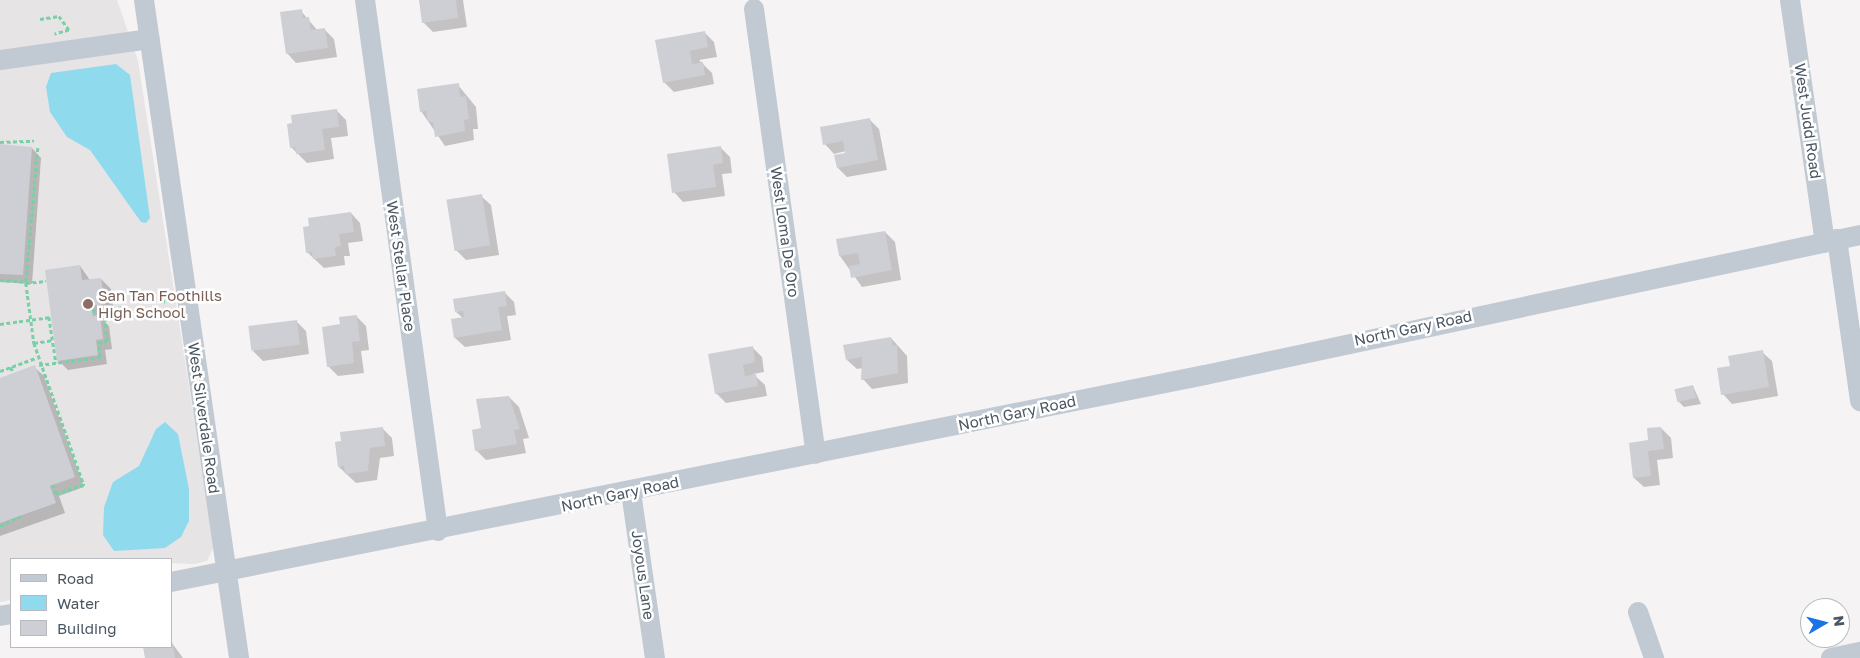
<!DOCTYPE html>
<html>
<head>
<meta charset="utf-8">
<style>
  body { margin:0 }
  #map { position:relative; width:1860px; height:658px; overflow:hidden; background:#f5f3f3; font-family:"Golos Text",sans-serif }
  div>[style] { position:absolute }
  .education>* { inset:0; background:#e6e4e5 }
  .water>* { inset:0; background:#90daee }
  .shadow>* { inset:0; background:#0003 }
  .building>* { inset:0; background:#cdcfd5; transform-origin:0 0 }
  .path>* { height:2.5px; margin-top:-1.25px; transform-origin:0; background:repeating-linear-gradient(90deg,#7ad0a6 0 4px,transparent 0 6.5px) }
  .minor>* { height:20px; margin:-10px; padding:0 10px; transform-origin:10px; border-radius:10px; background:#c1cad2 }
  .dots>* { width:14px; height:14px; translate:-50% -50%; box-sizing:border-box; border:2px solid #fff; border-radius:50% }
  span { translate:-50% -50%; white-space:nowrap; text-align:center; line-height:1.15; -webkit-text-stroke:5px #fff; paint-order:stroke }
  .street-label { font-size:15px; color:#4a5661 }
  .education-label { font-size:15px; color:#785e54 }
  .left { translate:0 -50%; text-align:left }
  .legend { position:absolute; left:10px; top:558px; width:162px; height:90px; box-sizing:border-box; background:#fff; border:1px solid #b7bbc0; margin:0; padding:6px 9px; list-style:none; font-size:15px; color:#4a5661 }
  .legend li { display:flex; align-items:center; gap:10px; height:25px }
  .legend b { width:25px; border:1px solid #b7bbc0 }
  .north { position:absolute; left:1800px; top:598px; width:50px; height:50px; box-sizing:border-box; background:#fff; border:1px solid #b7bbc0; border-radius:50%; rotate:82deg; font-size:14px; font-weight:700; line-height:20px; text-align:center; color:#4a5661 }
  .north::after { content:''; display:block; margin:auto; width:18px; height:22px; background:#1a73e8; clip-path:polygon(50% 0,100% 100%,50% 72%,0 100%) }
</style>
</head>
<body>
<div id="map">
  <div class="education">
    <i style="clip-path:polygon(0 0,117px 0,138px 61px,214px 546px,207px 561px,195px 564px,171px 563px,171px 559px,11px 559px,11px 600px,0 602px)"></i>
  </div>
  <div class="water">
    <i style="clip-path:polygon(116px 64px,130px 75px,150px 218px,146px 223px,141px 222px,90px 150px,67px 137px,50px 112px,46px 87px,51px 73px)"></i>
    <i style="clip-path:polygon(165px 422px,178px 434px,189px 489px,189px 521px,181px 537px,165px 548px,114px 551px,103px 535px,104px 507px,113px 482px,139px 466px,156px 429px)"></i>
  </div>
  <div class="shadow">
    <i style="clip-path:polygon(420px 0,463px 0,467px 27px,433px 32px,423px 22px)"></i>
    <i style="clip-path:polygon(301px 11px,318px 31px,325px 30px,334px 39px,337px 57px,296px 63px,287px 53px)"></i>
    <i style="clip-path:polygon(704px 32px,714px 42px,717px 57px,699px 60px,712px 73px,714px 84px,674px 92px,664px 82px)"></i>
    <i style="clip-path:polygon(458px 85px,476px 107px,478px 129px,473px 129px,474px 140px,445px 146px,421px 111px)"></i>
    <i style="clip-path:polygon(336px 110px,346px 120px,348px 136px,331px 138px,334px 159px,307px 163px,291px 147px)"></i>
    <i style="clip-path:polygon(869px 119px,879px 129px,887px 170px,847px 177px,838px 168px,846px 151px,834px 154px,825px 144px)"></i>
    <i style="clip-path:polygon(0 146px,32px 148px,41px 158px,32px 284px,0 282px)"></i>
    <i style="clip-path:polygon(721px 148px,730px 157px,732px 173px,722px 174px,725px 196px,683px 202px,674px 192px)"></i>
    <i style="clip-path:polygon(481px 196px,491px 205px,499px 255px,466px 260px,456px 250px)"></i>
    <i style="clip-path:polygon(351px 213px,360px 223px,363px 241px,348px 243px,350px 256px,344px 256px,345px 265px,324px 268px,307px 252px,311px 227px)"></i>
    <i style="clip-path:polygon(885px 232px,895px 242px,901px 280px,862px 287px,840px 256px)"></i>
    <i style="clip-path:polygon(80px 266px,90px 280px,101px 279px,111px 289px,114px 314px,99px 316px,109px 326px,112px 349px,105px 350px,107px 364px,68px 370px,58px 360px)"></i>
    <i style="clip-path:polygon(504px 292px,514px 302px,516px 315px,507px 316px,511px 340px,465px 347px,455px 338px,463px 318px,456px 312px)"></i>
    <i style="clip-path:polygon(357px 317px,366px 326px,369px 350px,361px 351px,364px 373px,338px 376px,328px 366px,341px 326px)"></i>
    <i style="clip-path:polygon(296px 321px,306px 331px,309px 354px,263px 361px,253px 351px)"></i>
    <i style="clip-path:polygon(891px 338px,907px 356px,908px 383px,872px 389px,863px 379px,863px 368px,857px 369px,847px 360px)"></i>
    <i style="clip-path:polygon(752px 347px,762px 357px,764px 372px,753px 374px,765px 385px,767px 396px,726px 403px,716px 393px)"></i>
    <i style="clip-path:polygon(1762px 352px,1772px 361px,1778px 396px,1732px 404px,1723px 394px,1731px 367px)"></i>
    <i style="clip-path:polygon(34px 367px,44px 376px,84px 487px,59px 496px,65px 513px,0 536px,0 379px)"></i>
    <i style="clip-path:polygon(1693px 386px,1701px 404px,1684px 407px,1678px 401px)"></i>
    <i style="clip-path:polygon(509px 397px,519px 407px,529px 438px,523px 439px,526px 453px,486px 460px,476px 450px)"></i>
    <i style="clip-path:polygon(382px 428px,392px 438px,394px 456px,380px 458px,377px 480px,356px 483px,339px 467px)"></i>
    <i style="clip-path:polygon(1661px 428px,1671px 438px,1673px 458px,1657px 460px,1660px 485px,1644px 487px,1634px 478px,1649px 441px)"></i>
    <i style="clip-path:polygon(172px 643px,183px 658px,146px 658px,144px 647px)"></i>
  </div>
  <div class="building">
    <i style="clip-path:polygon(419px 0,456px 0,458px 18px,422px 23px)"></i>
    <i style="clip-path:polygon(302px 9px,303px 18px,309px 17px,311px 30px,325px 28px,328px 48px,286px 54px,280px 12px)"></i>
    <i style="clip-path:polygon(705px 31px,708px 47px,690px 51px,692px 64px,703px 62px,705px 75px,663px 83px,655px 40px)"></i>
    <i style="clip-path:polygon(459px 83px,460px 97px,466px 96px,469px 119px,464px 120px,465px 131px,435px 137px,433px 122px,428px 122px,426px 111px,420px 112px,417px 89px)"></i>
    <i style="clip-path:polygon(337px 109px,339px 127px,322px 129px,325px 150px,296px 154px,295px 147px,290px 148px,287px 124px,292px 123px,291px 115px)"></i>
    <i style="clip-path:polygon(870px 118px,878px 160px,837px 168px,834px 155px,845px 153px,843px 141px,823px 145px,820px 127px)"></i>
    <i style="clip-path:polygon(0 144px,32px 147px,23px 275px,0 274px)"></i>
    <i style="clip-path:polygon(721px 146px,723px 163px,713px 165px,716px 187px,672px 193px,667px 154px)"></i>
    <i style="left:482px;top:194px;width:52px;height:36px;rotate:81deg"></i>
    <i style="clip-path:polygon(351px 212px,354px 232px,339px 234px,341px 246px,335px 247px,336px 256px,313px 259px,312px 252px,306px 253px,303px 227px,309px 226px,308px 218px)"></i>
    <i style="clip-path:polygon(885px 231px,892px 270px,851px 278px,849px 266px,860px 264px,858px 253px,839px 256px,836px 239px)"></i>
    <i style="clip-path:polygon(80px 265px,82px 280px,101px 278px,105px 304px,91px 306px,93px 316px,100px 315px,103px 339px,96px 340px,98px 355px,57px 361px,45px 270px)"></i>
    <i style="clip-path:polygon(505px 291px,507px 306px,498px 307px,502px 330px,454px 338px,451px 319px,464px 317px,463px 311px,455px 312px,453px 299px)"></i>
    <i style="clip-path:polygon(357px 315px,360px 341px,352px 342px,354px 363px,327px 367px,322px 327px,340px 324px,339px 317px)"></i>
    <i style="left:297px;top:320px;width:25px;height:49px;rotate:83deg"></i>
    <i style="clip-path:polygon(891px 337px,893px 346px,897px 345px,898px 373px,861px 380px,862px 357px,846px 360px,843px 345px)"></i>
    <i style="clip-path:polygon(753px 346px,755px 362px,743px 365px,745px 376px,756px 374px,758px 386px,715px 394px,708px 354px)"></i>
    <i style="clip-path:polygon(1763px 350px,1769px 387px,1721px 395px,1717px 368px,1730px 366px,1728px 356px)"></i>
    <i style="clip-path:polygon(35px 365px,75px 477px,50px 486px,56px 503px,0 523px,0 378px)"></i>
    <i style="left:1693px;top:385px;width:13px;height:19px;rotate:77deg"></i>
    <i style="clip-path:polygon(509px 396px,520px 429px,514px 430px,517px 444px,475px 451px,472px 430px,481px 428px,476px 399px)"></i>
    <i style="clip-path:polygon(383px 427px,385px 446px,370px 448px,368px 471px,345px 474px,344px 466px,338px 467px,335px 442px,341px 441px,340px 432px)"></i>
    <i style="clip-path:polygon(1661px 427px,1664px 449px,1648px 451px,1651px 476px,1633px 478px,1629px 443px,1648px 440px,1647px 428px)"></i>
    <i style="clip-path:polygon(172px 641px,175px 658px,145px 658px,143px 647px,171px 647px)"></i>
  </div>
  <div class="path">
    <i style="left:40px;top:19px;width:19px;rotate:-9deg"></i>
    <i style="left:59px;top:16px;width:17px;rotate:54deg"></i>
    <i style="left:69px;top:30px;width:15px;rotate:164deg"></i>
    <i style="left:0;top:142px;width:34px;rotate:-2deg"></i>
    <i style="left:38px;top:148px;width:136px;rotate:95.1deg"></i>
    <i style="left:26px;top:283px;width:61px;rotate:82.4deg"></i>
    <i style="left:34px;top:343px;width:151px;rotate:70.6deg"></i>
    <i style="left:84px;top:485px;width:29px;rotate:162deg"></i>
    <i style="left:56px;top:494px;width:10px;rotate:-114deg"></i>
    <i style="left:0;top:280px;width:26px;rotate:4deg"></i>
    <i style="left:26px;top:283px;width:20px;rotate:-6deg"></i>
    <i style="left:161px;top:302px;width:11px;rotate:-10deg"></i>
    <i style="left:92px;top:311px;width:33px;rotate:-7deg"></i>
    <i style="left:49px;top:317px;width:46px;rotate:81.2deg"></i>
    <i style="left:0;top:324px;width:51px;rotate:-7.8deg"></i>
    <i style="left:34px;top:343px;width:18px;rotate:-9deg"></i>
    <i style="left:39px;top:365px;width:62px;rotate:-7.5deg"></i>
    <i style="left:100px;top:357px;width:14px;rotate:-98deg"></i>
    <i style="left:98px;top:343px;width:9px;rotate:-13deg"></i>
    <i style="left:107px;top:341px;width:31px;rotate:-97deg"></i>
    <i style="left:11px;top:367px;width:6px;rotate:72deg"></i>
    <i style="left:0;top:371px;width:38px;rotate:-20deg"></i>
    <i style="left:0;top:526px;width:23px;rotate:-25deg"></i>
  </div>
  <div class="minor">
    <i style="left:144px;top:0;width:665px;rotate:81.78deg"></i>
    <i style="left:365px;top:0;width:536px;rotate:82.17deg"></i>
    <i style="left:1790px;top:0;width:245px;rotate:81.8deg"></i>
    <i style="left:754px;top:9px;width:449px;rotate:82.1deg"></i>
    <i style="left:0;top:60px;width:151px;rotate:-8deg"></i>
    <i style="left:1837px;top:239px;width:164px;rotate:81.9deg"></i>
    <i style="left:631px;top:492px;width:168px;rotate:81.8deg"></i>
    <i style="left:171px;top:582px;width:1055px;rotate:-11.32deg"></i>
    <i style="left:1205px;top:375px;width:670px;rotate:-12.06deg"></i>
    <i style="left:1638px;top:612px;width:49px;rotate:70.8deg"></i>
    <i style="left:0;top:616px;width:11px;rotate:-10deg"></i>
    <i style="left:1831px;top:658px;width:30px;rotate:-12deg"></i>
  </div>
  <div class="dots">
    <i style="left:88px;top:304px;background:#8d6e63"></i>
  </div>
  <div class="street-label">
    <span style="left:1808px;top:121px;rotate:82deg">West Judd Road</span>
    <span style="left:785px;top:232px;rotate:82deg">West Loma De Oro</span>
    <span style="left:401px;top:266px;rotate:82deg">West Stellar Place</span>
    <span style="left:1413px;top:328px;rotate:-12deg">North Gary Road</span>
    <span style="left:1017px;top:413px;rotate:-12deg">North Gary Road</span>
    <span style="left:204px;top:418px;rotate:82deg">West Silverdale Road</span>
    <span style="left:620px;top:494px;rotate:-12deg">North Gary Road</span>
    <span style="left:643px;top:575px;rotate:82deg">Joyous Lane</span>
  </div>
  <div class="education-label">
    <span class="left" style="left:98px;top:304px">San Tan Foothills<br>High School</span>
  </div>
  <ul class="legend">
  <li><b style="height:6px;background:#c1cad2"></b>Road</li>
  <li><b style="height:14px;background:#90daee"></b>Water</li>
  <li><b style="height:14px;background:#cdcfd5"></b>Building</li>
  </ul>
  <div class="north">N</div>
</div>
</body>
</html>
